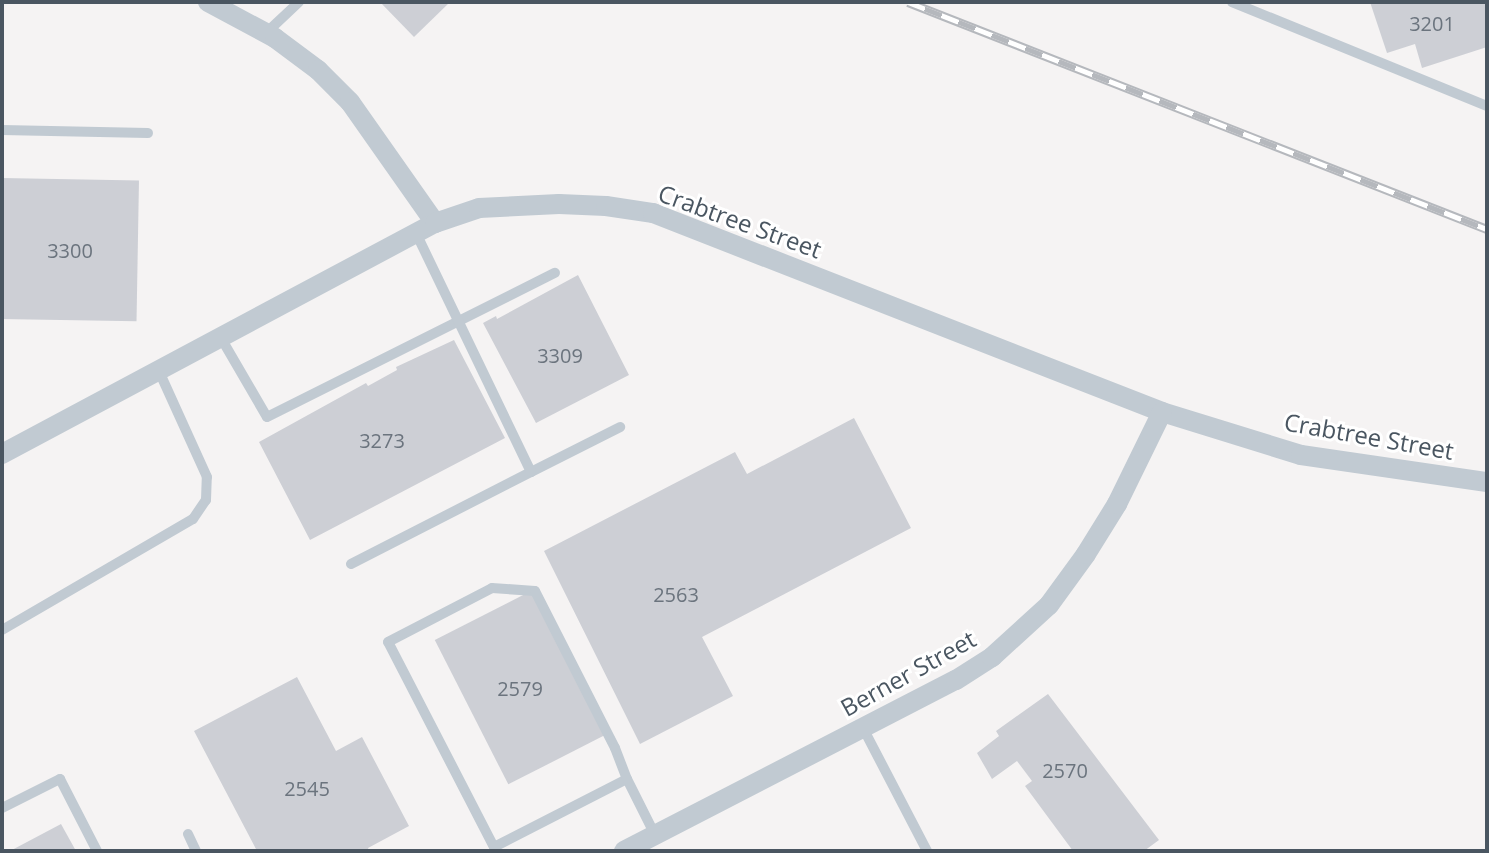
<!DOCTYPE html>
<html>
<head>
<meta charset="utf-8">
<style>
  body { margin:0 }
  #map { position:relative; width:1489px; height:853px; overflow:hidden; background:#f5f3f3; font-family:"Open Sans",sans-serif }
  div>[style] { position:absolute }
  .building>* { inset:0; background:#cdcfd5; transform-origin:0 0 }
  .lane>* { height:10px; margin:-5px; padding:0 5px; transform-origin:5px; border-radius:5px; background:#c1cad2 }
  .street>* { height:20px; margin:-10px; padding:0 10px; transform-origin:10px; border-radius:10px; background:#c1cad2 }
  .rail>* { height:9px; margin-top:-4.5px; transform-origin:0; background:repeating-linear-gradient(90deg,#fff 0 18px,#b5b8bd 0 36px); box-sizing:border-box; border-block:2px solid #b5b8bd }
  span { translate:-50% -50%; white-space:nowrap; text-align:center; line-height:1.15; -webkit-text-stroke:6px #fff; paint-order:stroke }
  .number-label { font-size:20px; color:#6b747e }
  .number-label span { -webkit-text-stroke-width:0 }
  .street-label { font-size:24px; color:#4a5661 }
  .frame { position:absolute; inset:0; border:4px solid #4a5661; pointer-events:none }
</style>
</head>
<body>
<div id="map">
  <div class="building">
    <i style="clip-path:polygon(380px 2px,450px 2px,414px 37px)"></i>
    <i style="clip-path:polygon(1370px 2px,1487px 2px,1487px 47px,1422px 68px,1415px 44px,1387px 53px)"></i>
    <i style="left:2px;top:178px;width:137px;height:141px;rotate:1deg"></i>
    <i style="clip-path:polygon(578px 275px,629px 375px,536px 423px,483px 323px,496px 316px,497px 319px)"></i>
    <i style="clip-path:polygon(454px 340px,505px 438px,310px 540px,259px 442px,366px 383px,368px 386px,397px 370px,396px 367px)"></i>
    <i style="clip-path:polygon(854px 418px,911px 528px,702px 637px,733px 696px,640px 744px,544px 551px,735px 452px,747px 474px)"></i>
    <i style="left:531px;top:591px;width:162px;height:108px;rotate:63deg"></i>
    <i style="clip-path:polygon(297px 677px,336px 751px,362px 737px,409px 826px,368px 848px,369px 851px,257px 851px,194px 731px)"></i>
    <i style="clip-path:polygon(1048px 694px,1159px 840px,1144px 851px,1073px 851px,1025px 786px,1032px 781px,1017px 761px,992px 779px,977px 753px,999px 736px,996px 731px)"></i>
    <i style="clip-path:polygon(61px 824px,76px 851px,10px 851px)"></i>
  </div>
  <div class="lane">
    <i style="left:1232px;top:2px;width:275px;rotate:22.2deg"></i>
    <i style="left:266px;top:33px;width:45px;rotate:-43.2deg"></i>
    <i style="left:2px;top:130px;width:146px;rotate:1.2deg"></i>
    <i style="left:221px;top:338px;width:91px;rotate:59.8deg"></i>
    <i style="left:267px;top:417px;width:322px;rotate:-26.6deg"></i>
    <i style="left:531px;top:472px;width:100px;rotate:-26.8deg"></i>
    <i style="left:351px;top:564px;width:202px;rotate:-27.1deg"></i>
    <i style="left:531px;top:472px;width:265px;rotate:-115.7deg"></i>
    <i style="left:2px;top:630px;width:221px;rotate:-30.2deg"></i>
    <i style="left:193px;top:519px;width:23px;rotate:-56deg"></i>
    <i style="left:206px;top:500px;width:23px;rotate:-88deg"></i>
    <i style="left:207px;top:477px;width:116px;rotate:-114.4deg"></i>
    <i style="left:863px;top:728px;width:139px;rotate:62.5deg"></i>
    <i style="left:2px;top:808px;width:65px;rotate:-26.6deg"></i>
    <i style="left:60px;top:779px;width:81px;rotate:62.8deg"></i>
    <i style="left:188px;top:834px;width:19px;rotate:65deg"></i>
    <i style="left:494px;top:847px;width:149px;rotate:-27.1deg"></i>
    <i style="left:627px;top:779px;width:63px;rotate:63.4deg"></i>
    <i style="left:496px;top:851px;width:235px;rotate:-117.3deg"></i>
    <i style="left:388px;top:642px;width:117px;rotate:-27.4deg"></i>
    <i style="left:492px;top:588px;width:43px;rotate:4deg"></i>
    <i style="left:535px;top:591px;width:176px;rotate:63deg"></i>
    <i style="left:615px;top:748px;width:33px;rotate:69deg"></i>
  </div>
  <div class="street">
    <i style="left:208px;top:2px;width:76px;rotate:28.2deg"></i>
    <i style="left:275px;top:38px;width:54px;rotate:36.7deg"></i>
    <i style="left:318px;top:70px;width:45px;rotate:45deg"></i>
    <i style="left:350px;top:102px;width:148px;rotate:54.9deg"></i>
    <i style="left:2px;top:454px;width:491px;rotate:-28.1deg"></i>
    <i style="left:435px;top:223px;width:46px;rotate:-18.8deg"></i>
    <i style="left:479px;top:208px;width:80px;rotate:-2.9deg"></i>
    <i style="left:559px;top:204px;width:47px;rotate:2.4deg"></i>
    <i style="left:606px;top:206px;width:48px;rotate:8.5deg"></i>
    <i style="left:653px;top:213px;width:547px;rotate:21.35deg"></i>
    <i style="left:1162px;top:412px;width:145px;rotate:17.2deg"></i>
    <i style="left:1301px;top:455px;width:188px;rotate:8.3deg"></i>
    <i style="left:624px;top:851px;width:373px;rotate:-27.3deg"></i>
    <i style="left:956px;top:680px;width:43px;rotate:-32.6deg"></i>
    <i style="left:992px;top:657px;width:77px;rotate:-42.4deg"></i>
    <i style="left:1049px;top:605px;width:63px;rotate:-54deg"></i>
    <i style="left:1086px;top:554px;width:59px;rotate:-58.2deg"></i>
    <i style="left:1117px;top:504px;width:102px;rotate:-63.9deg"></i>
  </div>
  <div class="rail">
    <i style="left:908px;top:2px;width:622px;rotate:21.41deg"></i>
  </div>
  <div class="number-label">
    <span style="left:1432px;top:23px">3201</span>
    <span style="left:70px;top:250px">3300</span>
    <span style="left:560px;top:355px">3309</span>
    <span style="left:382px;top:440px">3273</span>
    <span style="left:676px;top:594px">2563</span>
    <span style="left:520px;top:688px">2579</span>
    <span style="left:1065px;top:770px">2570</span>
    <span style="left:307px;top:788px">2545</span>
  </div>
  <div class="street-label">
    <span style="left:740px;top:221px;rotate:20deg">Crabtree Street</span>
    <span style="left:1369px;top:436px;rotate:10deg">Crabtree Street</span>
    <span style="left:908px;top:673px;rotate:-29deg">Berner Street</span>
  </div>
  <div class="frame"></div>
</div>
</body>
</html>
